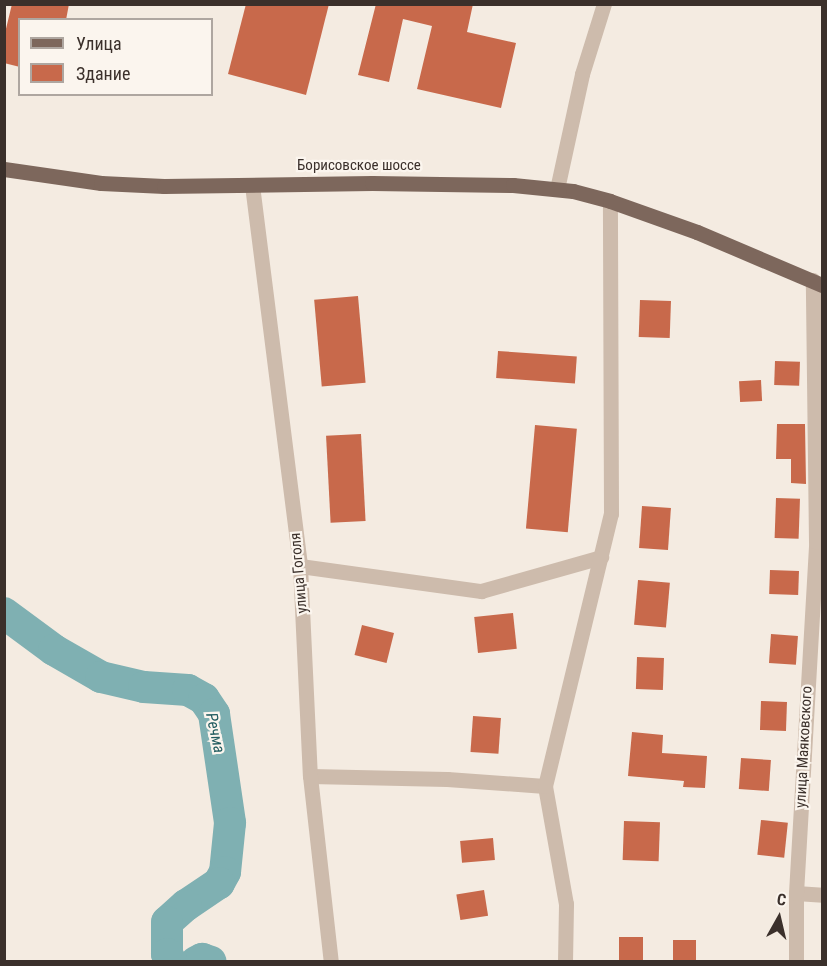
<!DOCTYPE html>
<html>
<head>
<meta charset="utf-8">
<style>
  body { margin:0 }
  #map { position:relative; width:827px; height:966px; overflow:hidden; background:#f4ebe1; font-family:"Roboto Condensed",sans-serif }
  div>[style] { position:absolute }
  .river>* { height:32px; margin:-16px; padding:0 16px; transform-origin:16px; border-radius:16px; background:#7fb0b2 }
  .building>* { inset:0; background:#c8694b; transform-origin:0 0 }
  .minor>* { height:15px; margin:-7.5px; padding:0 7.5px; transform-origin:7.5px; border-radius:7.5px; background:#cdbbac }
  .tertiary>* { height:15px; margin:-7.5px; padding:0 7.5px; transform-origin:7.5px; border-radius:7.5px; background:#cdbbac }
  .primary>* { height:15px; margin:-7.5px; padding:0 7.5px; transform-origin:7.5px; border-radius:7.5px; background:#7d675c }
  span { translate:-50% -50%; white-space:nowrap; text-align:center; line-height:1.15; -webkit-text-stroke:4.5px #fbf5ee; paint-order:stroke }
  .street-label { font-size:15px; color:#3b302b }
  .water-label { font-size:16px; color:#1f5a5e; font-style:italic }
  .frame { position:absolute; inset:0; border:6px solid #3b302b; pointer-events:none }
  .legend { position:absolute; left:18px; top:18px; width:195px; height:78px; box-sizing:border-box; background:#fbf5ee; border:2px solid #aea6a0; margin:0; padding:8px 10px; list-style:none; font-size:18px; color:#3b302b }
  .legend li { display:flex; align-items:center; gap:12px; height:30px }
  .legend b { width:30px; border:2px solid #aea6a0 }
  .north { position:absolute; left:749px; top:888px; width:60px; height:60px; -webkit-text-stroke:4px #fbf5ee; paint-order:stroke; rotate:8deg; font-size:16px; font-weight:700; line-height:24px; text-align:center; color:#3b302b }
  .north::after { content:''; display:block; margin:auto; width:21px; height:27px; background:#3b302b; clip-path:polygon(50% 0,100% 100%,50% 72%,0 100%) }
</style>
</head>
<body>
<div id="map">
  <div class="river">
    <i style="left:4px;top:613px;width:62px;rotate:36.5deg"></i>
    <i style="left:54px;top:650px;width:54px;rotate:29.9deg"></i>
    <i style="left:101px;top:677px;width:44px;rotate:13.1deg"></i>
    <i style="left:144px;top:687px;width:44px;rotate:3.9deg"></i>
    <i style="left:188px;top:690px;width:18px;rotate:29deg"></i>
    <i style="left:204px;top:699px;width:18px;rotate:56deg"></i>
    <i style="left:214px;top:714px;width:110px;rotate:81.6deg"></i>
    <i style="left:230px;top:823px;width:49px;rotate:95.8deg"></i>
    <i style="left:225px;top:872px;width:13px;rotate:119deg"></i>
    <i style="left:219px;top:883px;width:40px;rotate:146deg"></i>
    <i style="left:186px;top:905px;width:25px;rotate:138deg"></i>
    <i style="left:167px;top:922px;width:32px;rotate:90deg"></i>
    <i style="left:167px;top:954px;width:9px;rotate:63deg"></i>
    <i style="left:196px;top:962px;width:7px;rotate:-27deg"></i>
    <i style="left:202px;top:959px;width:9px;rotate:18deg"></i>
  </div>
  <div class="building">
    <i style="clip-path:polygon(12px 4px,69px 4px,66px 20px,20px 20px,20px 67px,4px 63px,4px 37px)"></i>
    <i style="clip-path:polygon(246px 4px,329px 4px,306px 95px,228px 74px)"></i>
    <i style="clip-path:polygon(376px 4px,473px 4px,467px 32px,516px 43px,501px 108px,417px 89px,432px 26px,403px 19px,389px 82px,358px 75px)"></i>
    <i style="left:358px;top:296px;width:87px;height:44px;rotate:85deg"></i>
    <i style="left:640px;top:300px;width:31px;height:37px;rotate:2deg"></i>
    <i style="left:498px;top:351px;width:79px;height:27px;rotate:4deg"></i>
    <i style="left:775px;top:361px;width:25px;height:24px;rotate:2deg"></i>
    <i style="left:761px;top:380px;width:21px;height:22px;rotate:87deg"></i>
    <i style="clip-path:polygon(777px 424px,805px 424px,806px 484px,791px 483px,791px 459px,776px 459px)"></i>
    <i style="left:535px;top:425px;width:42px;height:104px;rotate:5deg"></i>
    <i style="left:361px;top:434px;width:87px;height:35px;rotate:87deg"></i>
    <i style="left:776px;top:498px;width:24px;height:40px;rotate:2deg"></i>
    <i style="left:642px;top:506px;width:29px;height:42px;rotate:4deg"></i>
    <i style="left:770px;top:570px;width:29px;height:24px;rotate:2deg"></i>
    <i style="left:638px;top:580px;width:32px;height:45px;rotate:5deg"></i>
    <i style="left:513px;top:613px;width:36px;height:39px;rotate:84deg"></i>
    <i style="left:362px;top:625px;width:33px;height:31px;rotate:14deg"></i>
    <i style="left:771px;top:634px;width:27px;height:29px;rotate:4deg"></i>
    <i style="left:637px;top:657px;width:27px;height:32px;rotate:2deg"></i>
    <i style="left:761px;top:701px;width:26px;height:29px;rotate:2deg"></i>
    <i style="left:473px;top:716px;width:28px;height:36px;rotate:4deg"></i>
    <i style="clip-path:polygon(632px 732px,663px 735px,662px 753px,707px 756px,705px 788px,683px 787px,684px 781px,628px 776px)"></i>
    <i style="left:741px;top:758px;width:30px;height:31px;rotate:4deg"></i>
    <i style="left:761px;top:820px;width:27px;height:35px;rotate:6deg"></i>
    <i style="left:624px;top:821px;width:36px;height:39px;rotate:2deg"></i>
    <i style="left:493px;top:838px;width:22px;height:33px;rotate:85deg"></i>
    <i style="left:484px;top:890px;width:26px;height:28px;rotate:81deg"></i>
    <i style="left:619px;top:937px;width:24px;height:25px"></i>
    <i style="left:673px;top:940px;width:23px;height:22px"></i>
  </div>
  <div class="minor">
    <i style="left:557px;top:189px;width:118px;rotate:-77.7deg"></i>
    <i style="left:582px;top:74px;width:73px;rotate:-72.6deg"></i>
    <i style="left:300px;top:566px;width:183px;rotate:7.9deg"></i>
    <i style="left:481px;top:591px;width:125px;rotate:-15.8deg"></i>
    <i style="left:310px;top:776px;width:137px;rotate:1.3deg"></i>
    <i style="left:447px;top:779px;width:98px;rotate:4.1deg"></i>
    <i style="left:796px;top:893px;width:26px;rotate:4deg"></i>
    <i style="left:565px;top:962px;width:58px;rotate:-89deg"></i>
    <i style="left:566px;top:904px;width:120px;rotate:-100.1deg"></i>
    <i style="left:545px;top:786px;width:280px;rotate:-76.4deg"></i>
    <i style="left:611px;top:514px;width:313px;rotate:-90.2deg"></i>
    <i style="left:796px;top:962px;width:69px;rotate:-90deg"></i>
    <i style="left:796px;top:893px;width:352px;rotate:-86.7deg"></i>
    <i style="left:816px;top:542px;width:262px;rotate:-90.7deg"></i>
  </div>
  <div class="tertiary">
    <i style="left:252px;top:185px;width:384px;rotate:82.8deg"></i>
    <i style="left:300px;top:566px;width:210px;rotate:87.3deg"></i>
    <i style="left:310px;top:776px;width:187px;rotate:83.6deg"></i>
  </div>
  <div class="primary">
    <i style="left:4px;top:169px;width:98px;rotate:8.2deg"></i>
    <i style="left:101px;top:183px;width:63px;rotate:2.7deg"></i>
    <i style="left:164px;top:186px;width:208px;rotate:-0.8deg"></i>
    <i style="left:372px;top:183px;width:141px;rotate:0.8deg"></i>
    <i style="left:513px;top:185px;width:60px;rotate:5.7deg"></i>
    <i style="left:573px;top:191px;width:38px;rotate:15deg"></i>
    <i style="left:610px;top:201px;width:92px;rotate:19.6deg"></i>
    <i style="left:697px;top:232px;width:136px;rotate:23deg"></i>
  </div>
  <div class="street-label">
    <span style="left:359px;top:166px">Борисовское шоссе</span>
    <span style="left:299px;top:573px;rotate:-95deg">улица Гоголя</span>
    <span style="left:804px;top:747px;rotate:-87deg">улица Маяковского</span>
  </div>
  <div class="water-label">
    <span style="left:215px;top:733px;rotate:78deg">Речма</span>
  </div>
  <div class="frame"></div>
  <ul class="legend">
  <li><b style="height:8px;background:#7d675c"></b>Улица</li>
  <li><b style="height:16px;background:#c8694b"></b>Здание</li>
  </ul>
  <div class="north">С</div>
</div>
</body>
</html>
